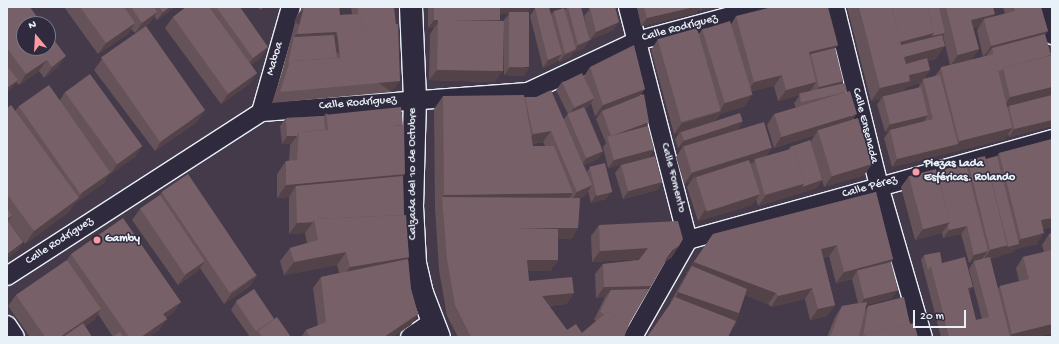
<!DOCTYPE html>
<html>
<head>
<meta charset="utf-8">
<style>
  body { margin:0 }
  #map { position:relative; width:1059px; height:344px; overflow:hidden; background:#453a4a; font-family:"Gochi Hand",sans-serif }
  div>[style] { position:absolute }
  .roads { filter:drop-shadow(1px 0 #e8f1f8) drop-shadow(-1px 0 #e8f1f8) drop-shadow(0 1px #e8f1f8) drop-shadow(0 -1px #e8f1f8) }
  .minor>* { height:18px; margin:-9px; padding:0 9px; transform-origin:9px; border-radius:9px; background:#2f2a3d }
  .primary>* { height:22px; margin:-11px; padding:0 11px; transform-origin:11px; border-radius:11px; background:#2f2a3d }
  .wall>* { inset:0; background:#665359 }
  .shaded-wall>* { inset:0; background:#534348; transform-origin:0 0 }
  .building>* { inset:0; background:#776067; transform-origin:0 0 }
  .dots>* { width:11px; height:11px; translate:-50% -50%; box-sizing:border-box; border:2px solid #2f2a3d; border-radius:50% }
  span { translate:-50% -50%; white-space:nowrap; text-align:center; line-height:1.15; -webkit-text-stroke:3px #2f2a3d; paint-order:stroke }
  .street-label { font-size:12px; color:#e8f1f8 }
  .poi-label { font-size:12px; color:#e8f1f8; font-weight:700 }
  .left { translate:0 -50%; text-align:left }
  .frame { position:absolute; inset:0; border:8px solid #e8f1f8; pointer-events:none }
  .north { position:absolute; left:16px; top:16px; width:40px; height:40px; box-sizing:border-box; background:#2f2a3d; border:1px solid #797a88; border-radius:50%; rotate:342deg; font-size:11px; font-weight:700; line-height:16px; text-align:center; color:#e8f1f8 }
  .north::after { content:''; display:block; margin:auto; width:14px; height:18px; background:#ff9aa2; clip-path:polygon(50% 0,100% 100%,50% 72%,0 100%) }
  .scale { position:absolute; left:913px; top:310px; width:53px; height:18px; box-sizing:border-box; border:2px solid #e8f1f8; border-top:0; padding-left:5px; font-size:12px; line-height:14px; white-space:nowrap; color:#e8f1f8; -webkit-text-stroke:3px #2f2a3d; paint-order:stroke }
</style>
</head>
<body>
<div id="map">
  <div class="roads">
    <div class="minor">
      <i style="left:628px;top:7px;width:241px;rotate:75.6deg"></i>
      <i style="left:688px;top:240px;width:112px;rotate:119.6deg"></i>
      <i style="left:835px;top:7px;width:184px;rotate:76.2deg"></i>
      <i style="left:879px;top:186px;width:157px;rotate:73.8deg"></i>
      <i style="left:1045px;top:7px;width:29px;rotate:76deg"></i>
      <i style="left:261px;top:112px;width:109px;rotate:-74.1deg"></i>
      <i style="left:688px;top:240px;width:378px;rotate:-15.5deg"></i>
      <i style="left:7px;top:276px;width:302px;rotate:-32.8deg"></i>
      <i style="left:261px;top:112px;width:268px;rotate:-4.3deg"></i>
      <i style="left:528px;top:92px;width:120px;rotate:-25.1deg"></i>
      <i style="left:637px;top:41px;width:132px;rotate:-14.9deg"></i>
      <i style="left:7px;top:325px;width:14px;rotate:56deg"></i>
      <i style="left:410px;top:337px;width:27px;rotate:-34deg"></i>
    </div>
    <div class="primary">
      <i style="left:411px;top:7px;width:93px;rotate:87.5deg"></i>
      <i style="left:415px;top:100px;width:106px;rotate:91.6deg"></i>
      <i style="left:412px;top:206px;width:57px;rotate:87deg"></i>
      <i style="left:415px;top:263px;width:31px;rotate:77deg"></i>
      <i style="left:422px;top:293px;width:47px;rotate:68.9deg"></i>
    </div>
  </div>
  <div class="wall">
    <i style="clip-path:polygon(7px 7px,48px 48px,58px 67px,44px 78px,39px 71px,19px 85px,16px 82px,12px 88px,7px 92px)"></i>
    <i style="clip-path:polygon(64px 7px,175px 7px,157px 20px,154px 16px,150px 23px,135px 33px,131px 29px,128px 34px,98px 54px)"></i>
    <i style="clip-path:polygon(186px 7px,240px 7px,261px 58px,251px 65px,257px 73px,249px 84px,221px 104px,165px 28px,173px 17px)"></i>
    <i style="clip-path:polygon(258px 7px,265px 7px,260px 10px)"></i>
    <i style="clip-path:polygon(301px 7px,339px 7px,340px 15px,352px 14px,351px 7px,394px 7px,392px 92px,272px 103px,282px 72px,297px 15px,301px 10px)"></i>
    <i style="clip-path:polygon(evenodd,428px 7px,531px 7px,527px 12px,524px 76px,504px 75px,504px 28px,495px 82px,429px 80px,430px 34px,434px 28px,428px 28px,428px 7px,500px 14px,509px 14px,504px 20px,504px 21px,499px 21px,500px 20px,500px 14px)"></i>
    <i style="clip-path:polygon(567px 7px,581px 7px,584px 48px,574px 52px,570px 57px,559px 62px,559px 59px,556px 62px,543px 68px,530px 16px,535px 8px,551px 14px,554px 11px,564px 11px)"></i>
    <i style="clip-path:polygon(589px 7px,615px 7px,619px 22px,613px 30px,590px 40px,584px 16px,589px 10px)"></i>
    <i style="clip-path:polygon(637px 7px,714px 7px,700px 11px,700px 8px,696px 13px,641px 26px)"></i>
    <i style="clip-path:polygon(evenodd,847px 7px,993px 7px,993px 17px,1005px 14px,1003px 7px,1041px 7px,1048px 31px,1045px 34px,1052px 126px,1009px 137px,1008px 134px,1005px 139px,892px 167px,884px 138px,889px 131px,885px 132px,877px 104px,881px 99px,871px 101px,847px 7px,979px 27px,977px 30px,983px 57px,971px 60px,979px 49px,973px 28px,979px 27px,847px 7px,943px 36px,950px 65px,941px 68px,935px 76px,923px 79px,930px 70px,928px 61px,936px 59px,943px 36px,847px 7px,921px 83px,918px 88px,903px 91px,906px 87px,921px 83px)"></i>
    <i style="clip-path:polygon(evenodd,736px 16px,838px 45px,835px 48px,841px 84px,852px 120px,872px 164px,864px 175px,824px 187px,822px 180px,817px 188px,758px 206px,756px 199px,752px 205px,698px 221px,687px 187px,691px 181px,684px 184px,676px 157px,683px 146px,678px 148px,675px 139px,680px 132px,674px 134px,651px 50px,658px 39px,699px 34px,702px 29px,731px 24px,736px 16px,774px 86px,778px 101px,800px 95px,794px 103px,796px 108px,774px 114px,767px 125px,774px 148px,815px 135px,811px 141px,790px 147px,788px 150px,766px 157px,738px 130px,715px 121px,720px 114px,745px 106px,751px 91px,774px 86px)"></i>
    <i style="clip-path:polygon(102px 59px,197px 122px,155px 151px,94px 70px)"></i>
    <i style="clip-path:polygon(evenodd,590px 67px,645px 89px,640px 96px,645px 127px,654px 149px,649px 157px,608px 168px,603px 147px,606px 143px,596px 119px,599px 115px,595px 116px,591px 103px,589px 106px,585px 108px,603px 151px,598px 159px,584px 165px,587px 172px,590px 167px,606px 199px,591px 203px,588px 191px,585px 196px,580px 198px,578px 228px,571px 239px,558px 239px,558px 260px,550px 271px,528px 271px,529px 281px,574px 293px,566px 304px,549px 306px,567px 330px,582px 333px,596px 321px,594px 320px,605px 297px,596px 298px,595px 274px,603px 264px,639px 260px,639px 259px,592px 262px,591px 236px,599px 225px,672px 257px,665px 262px,629px 324px,624px 337px,458px 337px,447px 316px,439px 270px,435px 208px,434px 109px,443px 96px,524px 97px,564px 119px,568px 114px,556px 90px,562px 82px,584px 76px,590px 67px,543px 142px,545px 146px,533px 146px,533px 144px,543px 142px)"></i>
    <i style="clip-path:polygon(65px 92px,142px 146px,135px 157px,109px 174px,104px 183px,75px 203px,69px 212px,25px 244px,8px 221px,23px 242px,18px 250px,7px 258px,7px 108px,15px 111px,19px 106px,60px 100px)"></i>
    <i style="clip-path:polygon(326px 113px,403px 176px,404px 215px,409px 257px,408px 259px,411px 289px,418px 314px,411px 325px,392px 337px,301px 337px,306px 330px,318px 326px,313px 288px,321px 277px,339px 273px,337px 265px,284px 275px,280px 261px,290px 248px,307px 243px,305px 233px,289px 234px,289px 197px,277px 198px,277px 174px,286px 161px,289px 161px,290px 145px,291px 144px,282px 144px,280px 126px,286px 118px,324px 116px)"></i>
    <i style="clip-path:polygon(1052px 139px,1052px 227px,1043px 229px,1037px 244px,1015px 249px,1013px 252px,1001px 255px,1000px 256px,990px 259px,998px 289px,1000px 286px,1019px 281px,1016px 268px,1023px 257px,1044px 252px,1042px 245px,1049px 234px,1052px 233px,1052px 333px,1035px 337px,941px 337px,921px 260px,924px 255px,942px 263px,969px 292px,976px 320px,982px 319px,969px 269px,974px 261px,969px 263px,961px 234px,943px 238px,942px 233px,915px 240px,901px 187px,909px 176px,937px 171px,966px 164px,968px 161px,986px 159px,997px 156px,999px 153px)"></i>
    <i style="clip-path:polygon(621px 165px,662px 182px,657px 190px,623px 199px,615px 173px)"></i>
    <i style="clip-path:polygon(162px 192px,257px 275px,250px 286px,224px 304px,200px 268px,197px 272px,178px 285px,132px 220px,140px 209px,160px 195px)"></i>
    <i style="clip-path:polygon(876px 192px,893px 259px,891px 262px,892px 298px,866px 305px,865px 311px,868px 306px,910px 324px,918px 337px,827px 337px,835px 317px,842px 306px,858px 303px,852px 279px,836px 283px,829px 256px,823px 258px,835px 305px,827px 316px,810px 320px,805px 299px,771px 307px,768px 304px,745px 295px,739px 313px,734px 320px,670px 303px,687px 273px,686px 273px,713px 234px)"></i>
    <i style="clip-path:polygon(71px 254px,181px 302px,173px 313px,166px 318px,167px 319px,159px 330px,149px 337px,113px 337px,98px 314px,94px 320px,85px 326px,92px 337px,30px 337px,8px 306px,16px 295px,67px 260px)"></i>
    <i style="clip-path:polygon(236px 302px,274px 319px,291px 337px,250px 337px,231px 310px)"></i>
  </div>
  <div class="shaded-wall">
    <i style="clip-path:polygon(170px 7px,175px 7px,157px 20px,163px 12px)"></i>
    <i style="clip-path:polygon(499px 7px,531px 7px,527px 14px,509px 12px,509px 14px,495px 14px)"></i>
    <i style="clip-path:polygon(694px 7px,700px 7px,696px 13px,641px 26px,647px 18px)"></i>
    <i style="clip-path:polygon(703px 7px,714px 7px,700px 11px)"></i>
    <i style="clip-path:polygon(157px 12px,150px 23px,135px 33px,142px 23px)"></i>
    <i style="clip-path:polygon(995px 14px,987px 25px,984px 19px,979px 27px,964px 31px,971px 20px)"></i>
    <i style="clip-path:polygon(434px 20px,500px 20px,495px 28px,438px 23px,434px 28px,428px 28px)"></i>
    <i style="clip-path:polygon(619px 22px,613px 30px,590px 40px,596px 32px)"></i>
    <i style="clip-path:polygon(135px 23px,128px 34px,98px 54px,106px 43px)"></i>
    <i style="clip-path:polygon(1048px 31px,1040px 42px,992px 48px,986px 56px,983px 57px,991px 46px)"></i>
    <i style="clip-path:polygon(337px 32px,329px 43px,294px 37px,297px 34px)"></i>
    <i style="clip-path:polygon(934px 33px,945px 33px,940px 41px,891px 53px,899px 42px)"></i>
    <i style="clip-path:polygon(590px 40px,584px 48px,574px 52px,570px 57px,559px 62px,565px 54px,575px 50px,578px 45px)"></i>
    <i style="clip-path:polygon(838px 45px,830px 56px,811px 54px,805px 62px,809px 52px)"></i>
    <i style="clip-path:polygon(945px 46px,936px 59px,895px 70px,904px 57px)"></i>
    <i style="clip-path:polygon(268px 47px,261px 58px,245px 69px,253px 58px)"></i>
    <i style="clip-path:polygon(979px 49px,971px 60px,950px 66px,958px 55px)"></i>
    <i style="clip-path:polygon(562px 54px,556px 62px,543px 68px,548px 60px)"></i>
    <i style="clip-path:polygon(66px 56px,58px 67px,44px 78px,52px 67px)"></i>
    <i style="clip-path:polygon(47px 60px,39px 71px,19px 85px,26px 74px)"></i>
    <i style="clip-path:polygon(510px 67px,529px 68px,524px 76px,504px 75px)"></i>
    <i style="clip-path:polygon(437px 70px,503px 71px,495px 82px,429px 80px)"></i>
    <i style="clip-path:polygon(930px 70px,921px 83px,906px 87px,901px 94px,883px 96px,881px 99px,871px 101px,880px 88px,909px 75px)"></i>
    <i style="clip-path:polygon(257px 73px,249px 84px,221px 104px,228px 94px)"></i>
    <i style="clip-path:polygon(782px 75px,774px 86px,747px 93px,754px 82px)"></i>
    <i style="clip-path:polygon(18px 80px,12px 88px,7px 92px,7px 88px)"></i>
    <i style="left:400px;top:81px;width:14px;height:121px;rotate:126deg"></i>
    <i style="clip-path:polygon(843px 81px,838px 89px,813px 95px,819px 87px)"></i>
    <i style="clip-path:polygon(816px 82px,809px 93px,778px 101px,786px 90px)"></i>
    <i style="clip-path:polygon(1052px 87px,1052px 96px,1009px 106px,1008px 107px,1003px 108px,1010px 97px)"></i>
    <i style="clip-path:polygon(645px 89px,637px 100px,602px 111px,599px 115px,595px 116px,603px 105px)"></i>
    <i style="clip-path:polygon(752px 95px,745px 106px,720px 114px,714px 122px,674px 134px,682px 123px,719px 112px,725px 103px)"></i>
    <i style="clip-path:polygon(594px 98px,589px 106px,569px 116px,574px 108px)"></i>
    <i style="clip-path:polygon(205px 111px,197px 122px,155px 151px,162px 140px)"></i>
    <i style="clip-path:polygon(857px 114px,849px 125px,818px 130px,815px 135px,774px 148px,781px 137px)"></i>
    <i style="clip-path:polygon(928px 115px,923px 123px,890px 130px,889px 131px,885px 132px,890px 124px)"></i>
    <i style="clip-path:polygon(1052px 120px,1052px 126px,1009px 137px,1014px 129px)"></i>
    <i style="clip-path:polygon(649px 122px,644px 130px,608px 140px,611px 136px)"></i>
    <i style="clip-path:polygon(743px 122px,738px 130px,678px 148px,684px 140px)"></i>
    <i style="clip-path:polygon(1012px 128px,1005px 139px,892px 167px,897px 159px,958px 144px,960px 141px)"></i>
    <i style="clip-path:polygon(551px 131px,543px 142px,526px 145px,533px 134px)"></i>
    <i style="clip-path:polygon(287px 136px,297px 136px,291px 144px,282px 144px)"></i>
    <i style="clip-path:polygon(142px 146px,135px 157px,110px 175px,117px 164px)"></i>
    <i style="clip-path:polygon(772px 148px,764px 159px,755px 160px,753px 163px,696px 180px,695px 176px,691px 181px,684px 184px,692px 173px)"></i>
    <i style="clip-path:polygon(654px 149px,649px 157px,608px 168px,614px 160px)"></i>
    <i style="clip-path:polygon(603px 151px,598px 159px,581px 166px,586px 158px)"></i>
    <i style="clip-path:polygon(872px 164px,864px 175px,824px 187px,832px 176px)"></i>
    <i style="clip-path:polygon(111px 172px,104px 183px,75px 203px,69px 212px,25px 244px,34px 231px,77px 199px,82px 193px)"></i>
    <i style="clip-path:polygon(405px 174px,396px 187px,296px 186px,289px 197px,277px 198px,286px 185px)"></i>
    <i style="clip-path:polygon(822px 180px,817px 188px,758px 206px,766px 195px,804px 184px)"></i>
    <i style="clip-path:polygon(662px 182px,657px 190px,623px 199px,628px 191px)"></i>
    <i style="clip-path:polygon(592px 185px,585px 196px,569px 203px,577px 192px)"></i>
    <i style="clip-path:polygon(612px 192px,606px 199px,591px 203px,596px 195px)"></i>
    <i style="clip-path:polygon(573px 193px,564px 206px,442px 197px,444px 195px)"></i>
    <i style="clip-path:polygon(760px 194px,752px 205px,698px 221px,705px 210px)"></i>
    <i style="clip-path:polygon(12px 215px,7px 222px,7px 219px)"></i>
    <i style="clip-path:polygon(1052px 218px,1052px 227px,1034px 231px,1041px 220px)"></i>
    <i style="clip-path:polygon(313px 222px,305px 233px,289px 234px,297px 223px)"></i>
    <i style="clip-path:polygon(950px 222px,942px 233px,915px 240px,923px 229px)"></i>
    <i style="clip-path:polygon(967px 226px,961px 234px,943px 238px,949px 230px)"></i>
    <i style="clip-path:polygon(515px 228px,578px 228px,571px 239px,507px 239px)"></i>
    <i style="clip-path:polygon(1044px 233px,1037px 244px,1015px 249px,1013px 252px,1001px 255px,1000px 256px,983px 261px,990px 250px,1008px 245px,1017px 244px,1021px 239px)"></i>
    <i style="clip-path:polygon(23px 242px,18px 250px,7px 258px,7px 254px)"></i>
    <i style="clip-path:polygon(837px 245px,829px 256px,814px 260px,821px 249px)"></i>
    <i style="clip-path:polygon(679px 246px,672px 257px,663px 263px,670px 252px)"></i>
    <i style="clip-path:polygon(648px 248px,640px 259px,592px 262px,600px 251px)"></i>
    <i style="clip-path:polygon(988px 251px,982px 259px,969px 263px,974px 255px)"></i>
    <i style="clip-path:polygon(346px 252px,337px 265px,284px 275px,294px 262px)"></i>
    <i style="clip-path:polygon(409px 257px,400px 270px,341px 280px,350px 267px)"></i>
    <i style="clip-path:polygon(893px 259px,885px 270px,857px 271px,852px 279px,836px 283px,844px 272px)"></i>
    <i style="clip-path:polygon(527px 260px,558px 260px,550px 271px,519px 271px)"></i>
    <i style="clip-path:polygon(205px 261px,197px 272px,178px 285px,186px 274px)"></i>
    <i style="clip-path:polygon(694px 262px,776px 293px,768px 304px,688px 274px,692px 266px,687px 273px,686px 273px)"></i>
    <i style="clip-path:polygon(257px 275px,250px 286px,224px 304px,232px 293px)"></i>
    <i style="clip-path:polygon(651px 286px,644px 297px,611px 290px,605px 297px,596px 298px,604px 287px)"></i>
    <i style="clip-path:polygon(973px 287px,967px 295px,968px 288px)"></i>
    <i style="clip-path:polygon(812px 288px,805px 299px,771px 307px,778px 296px)"></i>
    <i style="clip-path:polygon(898px 290px,892px 298px,859px 307px,864px 299px)"></i>
    <i style="left:678px;top:292px;width:65px;height:14px;rotate:19deg"></i>
    <i style="clip-path:polygon(574px 293px,566px 304px,534px 307px,542px 296px)"></i>
    <i style="clip-path:polygon(181px 302px,173px 313px,156px 325px,163px 314px)"></i>
    <i style="clip-path:polygon(835px 305px,827px 316px,810px 320px,818px 309px)"></i>
    <i style="clip-path:polygon(101px 309px,94px 320px,69px 337px,60px 337px)"></i>
    <i style="clip-path:polygon(418px 314px,411px 325px,392px 337px,384px 337px)"></i>
    <i style="clip-path:polygon(167px 319px,159px 330px,149px 337px,141px 337px)"></i>
    <i style="clip-path:polygon(1052px 324px,1052px 333px,1035px 337px,1010px 337px,1012px 334px)"></i>
  </div>
  <div class="building">
    <i style="clip-path:polygon(7px 7px,30px 7px,42px 24px,24px 24px,24px 48px,48px 48px,48px 32px,66px 56px,52px 67px,47px 60px,26px 74px,7px 48px)"></i>
    <i style="clip-path:polygon(80px 7px,124px 7px,135px 23px,106px 43px)"></i>
    <i style="clip-path:polygon(131px 7px,154px 7px,157px 12px,142px 23px)"></i>
    <i style="clip-path:polygon(159px 7px,170px 7px,163px 12px)"></i>
    <i style="clip-path:polygon(186px 7px,209px 7px,257px 73px,228px 94px,173px 17px)"></i>
    <i style="clip-path:polygon(216px 7px,240px 7px,268px 47px,253px 58px)"></i>
    <i style="clip-path:polygon(304px 7px,339px 7px,340px 15px,361px 14px,363px 29px,398px 24px,400px 81px,280px 92px,290px 61px,340px 58px,337px 32px,297px 34px)"></i>
    <i style="clip-path:polygon(358px 7px,394px 7px,396px 25px,363px 29px,361px 14px,358px 14px)"></i>
    <i style="left:434px;top:7px;width:66px;height:13px"></i>
    <i style="clip-path:polygon(539px 7px,549px 7px,562px 54px,548px 60px,535px 8px)"></i>
    <i style="clip-path:polygon(568px 7px,581px 7px,590px 40px,578px 45px)"></i>
    <i style="clip-path:polygon(595px 7px,615px 7px,619px 22px,596px 32px,590px 8px)"></i>
    <i style="clip-path:polygon(644px 7px,694px 7px,647px 18px)"></i>
    <i style="clip-path:polygon(772px 7px,828px 7px,838px 45px,809px 52px,816px 82px,786px 90px,782px 75px,754px 82px,736px 16px)"></i>
    <i style="clip-path:polygon(859px 7px,892px 7px,901px 45px,942px 35px,945px 46px,904px 57px,906px 64px,927px 58px,930px 70px,909px 75px,910px 81px,880px 88px)"></i>
    <i style="clip-path:polygon(892px 7px,928px 7px,934px 33px,900px 42px)"></i>
    <i style="clip-path:polygon(928px 7px,939px 7px,945px 33px,932px 36px,934px 33px)"></i>
    <i style="clip-path:polygon(946px 7px,993px 7px,995px 14px,971px 20px,979px 49px,958px 55px)"></i>
    <i style="clip-path:polygon(1014px 7px,1041px 7px,1048px 31px,991px 46px,984px 19px,1015px 11px)"></i>
    <i style="clip-path:polygon(564px 8px,576px 49px,565px 54px,554px 11px)"></i>
    <i style="left:509px;top:12px;width:20px;height:55px"></i>
    <i style="left:504px;top:21px;width:50px;height:66px;rotate:91deg"></i>
    <i style="left:730px;top:21px;width:77px;height:29px;rotate:73deg"></i>
    <i style="left:146px;top:26px;width:103px;height:55px;rotate:55deg"></i>
    <i style="left:697px;top:28px;width:86px;height:41px;rotate:74deg"></i>
    <i style="clip-path:polygon(1045px 34px,1051px 55px,1003px 68px,1001px 71px,998px 71px,992px 48px)"></i>
    <i style="clip-path:polygon(334px 35px,337px 58px,290px 61px,288px 64px,294px 37px)"></i>
    <i style="clip-path:polygon(634px 45px,645px 89px,603px 105px,590px 67px)"></i>
    <i style="left:835px;top:48px;width:34px;height:25px;rotate:76deg"></i>
    <i style="left:994px;top:54px;width:76px;height:55px;rotate:76deg"></i>
    <i style="clip-path:polygon(1052px 55px,1052px 87px,1010px 97px,1003px 68px)"></i>
    <i style="clip-path:polygon(7px 66px,18px 80px,7px 88px)"></i>
    <i style="left:582px;top:73px;width:28px;height:22px;rotate:64deg"></i>
    <i style="left:90px;top:74px;width:89px;height:31px;rotate:54deg"></i>
    <i style="clip-path:polygon(940px 75px,958px 144px,897px 159px,890px 130px,933px 119px,923px 79px)"></i>
    <i style="left:845px;top:83px;width:9px;height:47px;rotate:77deg"></i>
    <i style="left:49px;top:85px;width:107px;height:37px;rotate:55deg"></i>
    <i style="left:921px;top:87px;width:29px;height:39px;rotate:76deg"></i>
    <i style="clip-path:polygon(551px 90px,592px 185px,577px 192px,551px 131px,533px 134px,525px 97px,536px 97px)"></i>
    <i style="left:850px;top:91px;width:24px;height:79px;rotate:73deg"></i>
    <i style="clip-path:polygon(644px 94px,649px 122px,611px 136px,602px 111px)"></i>
    <i style="clip-path:polygon(524px 95px,533px 146px,554px 146px,573px 193px,444px 195px,443px 96px)"></i>
    <i style="clip-path:polygon(1052px 95px,1052px 120px,1014px 129px,1009px 106px)"></i>
    <i style="clip-path:polygon(11px 105px,79px 198px,34px 231px,7px 194px,7px 108px)"></i>
    <i style="left:401px;top:107px;width:18px;height:75px;rotate:84deg"></i>
    <i style="left:584px;top:107px;width:48px;height:18px;rotate:67deg"></i>
    <i style="left:740px;top:113px;width:9px;height:62px;rotate:72deg"></i>
    <i style="clip-path:polygon(324px 116px,325px 130px,299px 132px,297px 136px,287px 136px,286px 118px)"></i>
    <i style="left:858px;top:118px;width:48px;height:42px;rotate:73deg"></i>
    <i style="left:764px;top:122px;width:27px;height:84px;rotate:73deg"></i>
    <i style="clip-path:polygon(404px 125px,405px 174px,286px 185px,286px 161px,297px 160px,299px 132px)"></i>
    <i style="left:648px;top:126px;width:24px;height:42px;rotate:75deg"></i>
    <i style="clip-path:polygon(1052px 139px,1052px 218px,1041px 220px,1044px 233px,1021px 239px,999px 153px)"></i>
    <i style="clip-path:polygon(810px 140px,822px 180px,802px 187px,804px 184px,794px 148px,791px 149px,790px 147px)"></i>
    <i style="left:794px;top:148px;width:37px;height:41px;rotate:74deg"></i>
    <i style="left:655px;top:156px;width:27px;height:35px;rotate:75deg"></i>
    <i style="left:985px;top:156px;width:92px;height:18px;rotate:76deg"></i>
    <i style="clip-path:polygon(997px 156px,1019px 244px,1007px 247px,1008px 245px,986px 159px)"></i>
    <i style="left:749px;top:160px;width:36px;height:56px;rotate:72deg"></i>
    <i style="left:605px;top:163px;width:30px;height:16px;rotate:76deg"></i>
    <i style="clip-path:polygon(966px 164px,988px 251px,974px 255px,967px 226px,949px 230px,948px 225px,950px 222px,937px 171px)"></i>
    <i style="left:936px;top:169px;width:55px;height:28px;rotate:75deg"></i>
    <i style="left:188px;top:174px;width:122px;height:32px;rotate:56deg"></i>
    <i style="clip-path:polygon(403px 176px,404px 215px,314px 219px,313px 222px,297px 223px,296px 186px)"></i>
    <i style="clip-path:polygon(876px 192px,893px 259px,844px 272px,837px 245px,821px 249px,835px 305px,818px 309px,812px 288px,778px 296px,776px 293px,694px 262px,713px 234px)"></i>
    <i style="left:160px;top:195px;width:80px;height:24px;rotate:56deg"></i>
    <i style="clip-path:polygon(442px 197px,580px 198px,578px 228px,515px 228px,558px 229px,558px 260px,527px 260px,529px 281px,572px 277px,574px 293px,542px 296px,567px 330px,576px 324px,582px 333px,607px 312px,629px 324px,624px 337px,471px 337px,455px 305px,447px 259px)"></i>
    <i style="clip-path:polygon(7px 209px,12px 215px,7px 219px)"></i>
    <i style="clip-path:polygon(406px 215px,409px 257px,350px 267px,346px 252px,294px 262px,290px 248px,318px 240px,314px 219px)"></i>
    <i style="clip-path:polygon(123px 218px,181px 302px,163px 314px,167px 319px,141px 337px,129px 337px,71px 254px)"></i>
    <i style="clip-path:polygon(7px 220px,23px 242px,7px 254px)"></i>
    <i style="clip-path:polygon(678px 221px,683px 239px,679px 246px,670px 252px,651px 286px,604px 287px,603px 264px,639px 260px,648px 248px,600px 251px,599px 225px)"></i>
    <i style="clip-path:polygon(1052px 233px,1052px 244px,1049px 234px)"></i>
    <i style="clip-path:polygon(1052px 250px,1052px 324px,1012px 334px,1000px 286px,1029px 279px,1023px 257px)"></i>
    <i style="clip-path:polygon(940px 252px,942px 263px,931px 266px,928px 270px,924px 255px)"></i>
    <i style="clip-path:polygon(965px 257px,973px 287px,968px 288px,976px 320px,989px 317px,974px 261px,990px 257px,1010px 337px,949px 337px,931px 266px)"></i>
    <i style="clip-path:polygon(408px 259px,411px 289px,418px 314px,384px 337px,310px 337px,306px 330px,326px 322px,321px 277px)"></i>
    <i style="clip-path:polygon(67px 260px,101px 309px,60px 337px,45px 337px,16px 295px)"></i>
    <i style="left:891px;top:262px;width:29px;height:35px;rotate:76deg"></i>
    <i style="clip-path:polygon(692px 266px,747px 289px,739px 313px,678px 292px)"></i>
    <i style="left:254px;top:289px;width:36px;height:22px;rotate:56deg"></i>
    <i style="clip-path:polygon(649px 289px,629px 324px,607px 312px,604px 314px,600px 312px,611px 290px)"></i>
    <i style="clip-path:polygon(675px 297px,736px 321px,728px 337px,647px 337px)"></i>
    <i style="clip-path:polygon(904px 297px,910px 324px,865px 334px,863px 337px,868px 306px)"></i>
    <i style="clip-path:polygon(867px 302px,859px 336px,859px 337px,830px 337px,842px 306px)"></i>
    <i style="clip-path:polygon(277px 317px,291px 337px,262px 337px,258px 331px)"></i>
    <i style="clip-path:polygon(83px 323px,92px 337px,63px 337px)"></i>
    <i style="clip-path:polygon(914px 323px,918px 337px,866px 337px,865px 334px)"></i>
    <i style="clip-path:polygon(120px 332px,123px 337px,113px 337px)"></i>
  </div>
  <div class="dots">
    <i style="left:916px;top:172px;background:#ff9aa2"></i>
    <i style="left:97px;top:240px;background:#ff9aa2"></i>
  </div>
  <div class="street-label">
    <span style="left:680px;top:29px;rotate:-15deg">Calle Rodríguez</span>
    <span style="left:276px;top:59px;rotate:-74deg">Maboa</span>
    <span style="left:358px;top:104px;rotate:-5deg">Calle Rodríguez</span>
    <span style="left:864px;top:126px;rotate:76deg">Calle Ensenada</span>
    <span style="left:414px;top:174px;rotate:-90deg">Calzada del 10 de Octubre</span>
    <span style="left:672px;top:178px;rotate:76deg">Calle Fomento</span>
    <span style="left:870px;top:188px;rotate:-16deg">Calle Pérez</span>
    <span style="left:60px;top:242px;rotate:-33deg">Calle Rodríguez</span>
  </div>
  <div class="poi-label">
    <span class="left" style="left:924px;top:172px">Piezas Lada<br>Esféricas. Rolando</span>
    <span class="left" style="left:105px;top:240px">Gamby</span>
  </div>
  <div class="frame"></div>
  <div class="north">N</div>
  <div class="scale">20 m</div>
</div>
</body>
</html>
